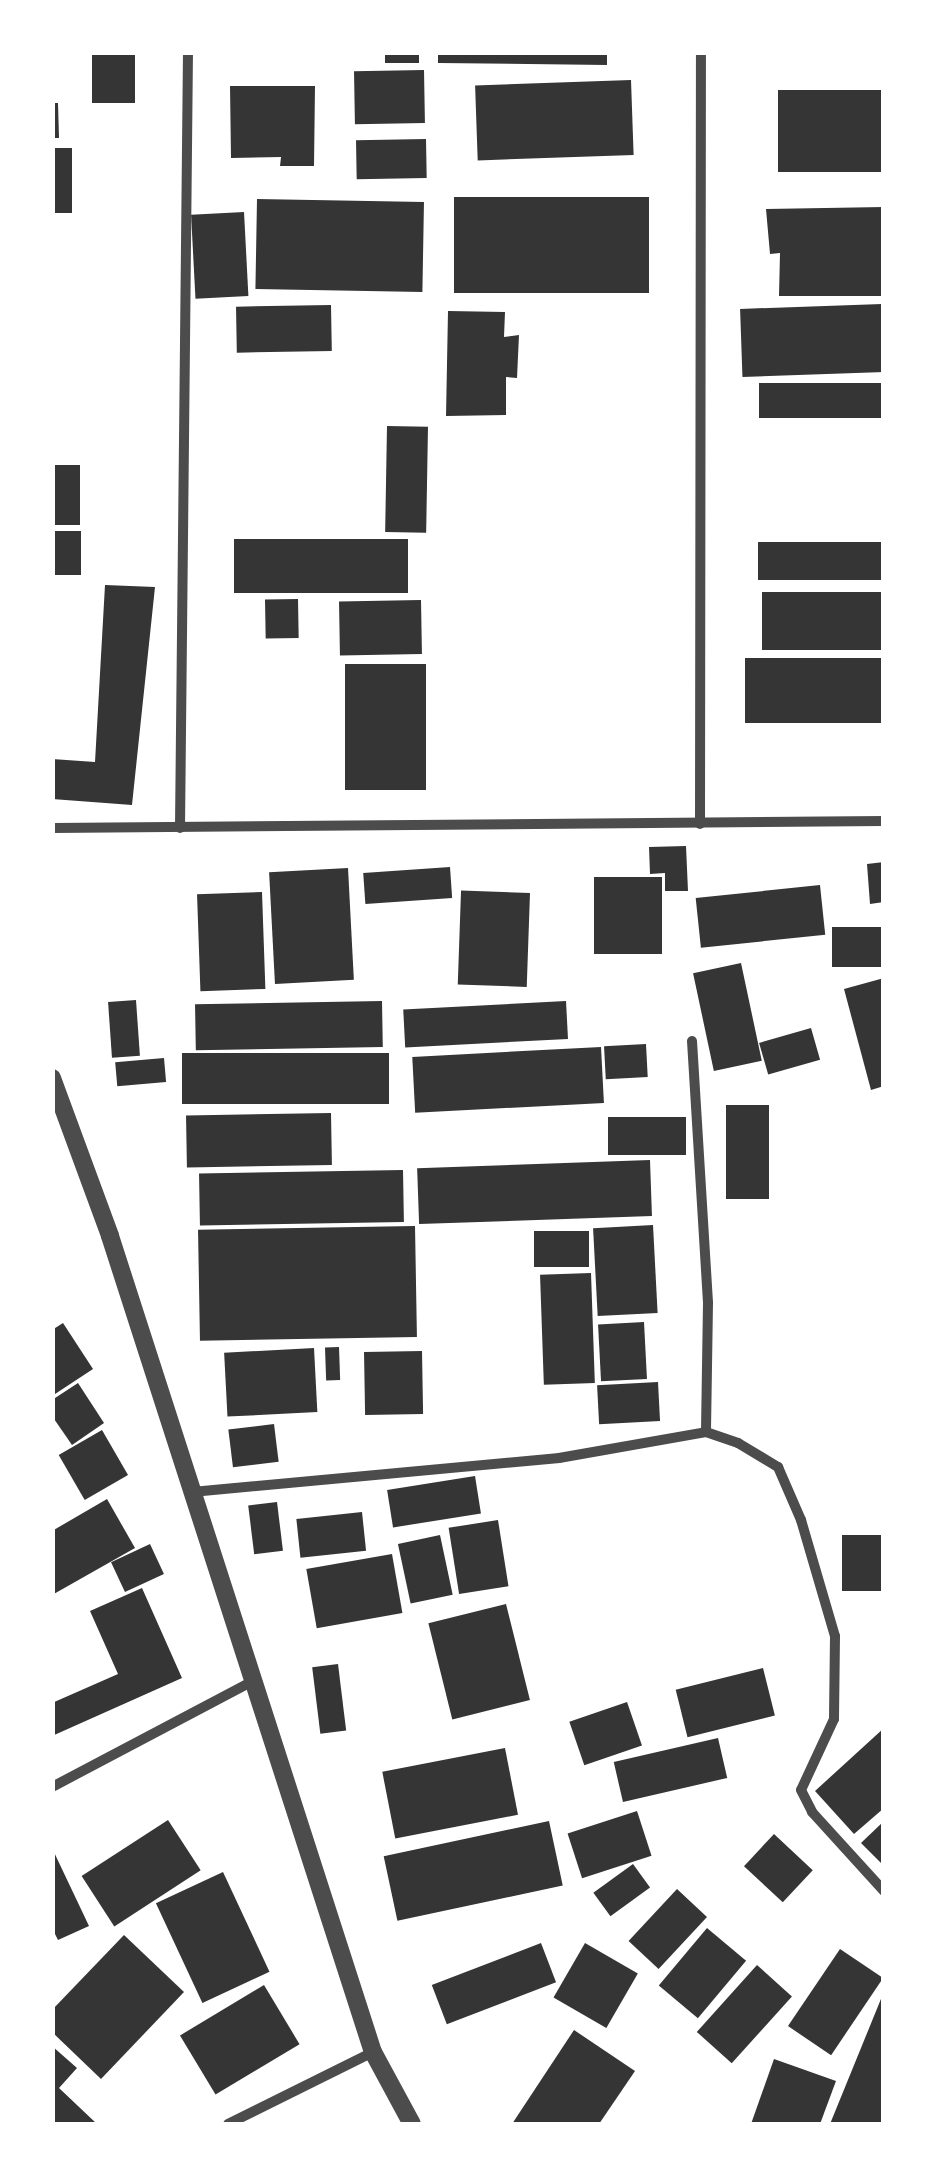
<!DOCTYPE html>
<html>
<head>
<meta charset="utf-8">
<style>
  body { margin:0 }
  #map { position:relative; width:936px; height:2177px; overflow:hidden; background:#fff; font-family:Poppins,sans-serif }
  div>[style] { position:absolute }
  .building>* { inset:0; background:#353535; transform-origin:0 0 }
  .minor>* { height:10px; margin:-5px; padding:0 5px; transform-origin:5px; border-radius:5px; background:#4c4c4c }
  .tertiary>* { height:18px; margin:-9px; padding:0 9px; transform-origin:9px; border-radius:9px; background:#4c4c4c }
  span { translate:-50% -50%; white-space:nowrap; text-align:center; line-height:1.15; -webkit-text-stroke:10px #fff; paint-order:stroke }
  .frame { position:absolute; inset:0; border:55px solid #fff; pointer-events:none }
</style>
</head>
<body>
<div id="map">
  <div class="building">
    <i style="left:92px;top:52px;width:43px;height:51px"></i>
    <i style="left:385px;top:52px;width:34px;height:11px"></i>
    <i style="clip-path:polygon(438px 52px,607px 52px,607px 65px,438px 63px)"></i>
    <i style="left:424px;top:70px;width:53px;height:70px;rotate:89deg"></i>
    <i style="left:631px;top:80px;width:75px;height:156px;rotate:88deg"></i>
    <i style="clip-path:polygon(230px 86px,315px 86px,314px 166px,280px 166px,281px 157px,231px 158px)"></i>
    <i style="left:884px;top:90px;width:82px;height:106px;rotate:90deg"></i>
    <i style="clip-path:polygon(52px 103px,58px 103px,59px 138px,52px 138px)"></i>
    <i style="left:426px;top:139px;width:39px;height:70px;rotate:89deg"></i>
    <i style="left:52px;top:148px;width:20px;height:65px"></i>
    <i style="left:454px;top:197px;width:195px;height:96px"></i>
    <i style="left:257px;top:199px;width:167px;height:90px;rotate:1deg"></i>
    <i style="clip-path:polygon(884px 207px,884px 296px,779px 296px,780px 253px,770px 254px,766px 209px)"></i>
    <i style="left:244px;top:212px;width:84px;height:53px;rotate:87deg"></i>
    <i style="left:882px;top:304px;width:68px;height:142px;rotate:88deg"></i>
    <i style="left:331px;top:305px;width:46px;height:95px;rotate:89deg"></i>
    <i style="clip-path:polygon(448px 311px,505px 312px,504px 337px,519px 335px,517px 378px,506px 377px,506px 415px,446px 416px)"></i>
    <i style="left:884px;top:383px;width:35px;height:125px;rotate:90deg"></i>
    <i style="left:387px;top:426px;width:41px;height:106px;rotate:1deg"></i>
    <i style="left:52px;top:465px;width:28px;height:60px"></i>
    <i style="left:52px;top:531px;width:29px;height:44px"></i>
    <i style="left:234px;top:539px;width:174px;height:54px"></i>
    <i style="left:884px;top:542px;width:38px;height:126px;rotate:90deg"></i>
    <i style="clip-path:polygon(105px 585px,155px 587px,132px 805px,52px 799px,52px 759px,95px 762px)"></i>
    <i style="left:762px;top:592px;width:122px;height:58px"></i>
    <i style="left:298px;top:599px;width:39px;height:33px;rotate:89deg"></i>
    <i style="left:421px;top:600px;width:54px;height:82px;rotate:89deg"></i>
    <i style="left:884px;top:658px;width:65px;height:139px;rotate:90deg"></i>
    <i style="left:426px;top:664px;width:126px;height:81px;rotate:90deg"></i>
    <i style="clip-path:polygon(686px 846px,688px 891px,665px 891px,665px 873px,650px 874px,649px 847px)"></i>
    <i style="clip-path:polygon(884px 862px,884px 902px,870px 904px,867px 864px)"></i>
    <i style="left:450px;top:867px;width:31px;height:87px;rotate:86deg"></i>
    <i style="left:348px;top:868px;width:112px;height:79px;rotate:87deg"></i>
    <i style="left:662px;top:877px;width:77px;height:68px;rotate:90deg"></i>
    <i style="left:820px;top:885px;width:50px;height:125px;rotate:84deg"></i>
    <i style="left:262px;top:892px;width:97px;height:65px;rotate:88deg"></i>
    <i style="left:530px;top:893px;width:94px;height:69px;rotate:92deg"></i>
    <i style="left:884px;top:927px;width:40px;height:52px;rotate:90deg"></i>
    <i style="left:741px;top:963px;width:100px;height:49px;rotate:78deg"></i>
    <i style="clip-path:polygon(884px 978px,884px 1086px,871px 1090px,844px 989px)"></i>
    <i style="left:136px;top:1000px;width:56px;height:28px;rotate:86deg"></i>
    <i style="left:382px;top:1001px;width:46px;height:187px;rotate:89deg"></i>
    <i style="left:566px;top:1001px;width:38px;height:163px;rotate:87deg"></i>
    <i style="left:811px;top:1028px;width:33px;height:54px;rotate:74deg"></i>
    <i style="left:646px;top:1044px;width:33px;height:42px;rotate:87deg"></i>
    <i style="left:601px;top:1047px;width:56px;height:189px;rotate:87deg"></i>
    <i style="left:389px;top:1053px;width:51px;height:207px;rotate:90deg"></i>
    <i style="left:164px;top:1058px;width:24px;height:49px;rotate:85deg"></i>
    <i style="left:726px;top:1105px;width:43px;height:94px"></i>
    <i style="left:331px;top:1113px;width:52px;height:145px;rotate:89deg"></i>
    <i style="left:608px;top:1117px;width:78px;height:38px"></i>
    <i style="left:650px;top:1160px;width:56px;height:233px;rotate:88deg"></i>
    <i style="left:403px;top:1170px;width:52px;height:204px;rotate:89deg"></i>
    <i style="left:653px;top:1225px;width:88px;height:60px;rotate:87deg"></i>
    <i style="left:415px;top:1226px;width:111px;height:217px;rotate:89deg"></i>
    <i style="left:589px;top:1231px;width:36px;height:55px;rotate:90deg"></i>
    <i style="left:591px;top:1273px;width:110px;height:51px;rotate:88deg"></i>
    <i style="left:644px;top:1322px;width:57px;height:46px;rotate:87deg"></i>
    <i style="clip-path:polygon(63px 1323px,93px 1369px,52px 1396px,52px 1330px)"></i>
    <i style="left:339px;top:1347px;width:33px;height:14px;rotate:88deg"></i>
    <i style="left:314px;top:1348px;width:64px;height:90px;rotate:87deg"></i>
    <i style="left:422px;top:1351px;width:63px;height:58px;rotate:89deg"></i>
    <i style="left:658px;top:1382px;width:39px;height:61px;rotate:87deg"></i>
    <i style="clip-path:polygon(78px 1383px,104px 1423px,72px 1445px,52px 1416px,52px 1400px)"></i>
    <i style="left:274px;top:1424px;width:38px;height:46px;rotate:83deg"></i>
    <i style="left:102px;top:1430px;width:52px;height:50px;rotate:60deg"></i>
    <i style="left:475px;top:1476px;width:38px;height:89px;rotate:81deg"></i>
    <i style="clip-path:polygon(107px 1499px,135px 1548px,52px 1595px,52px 1531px)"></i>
    <i style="left:277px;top:1502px;width:49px;height:29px;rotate:83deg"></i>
    <i style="left:362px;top:1512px;width:39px;height:66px;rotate:84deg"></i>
    <i style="left:498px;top:1520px;width:67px;height:50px;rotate:81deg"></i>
    <i style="left:440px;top:1535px;width:61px;height:43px;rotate:78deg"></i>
    <i style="left:884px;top:1535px;width:56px;height:42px;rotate:90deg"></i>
    <i style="left:150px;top:1544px;width:33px;height:43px;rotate:65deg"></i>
    <i style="left:392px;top:1554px;width:60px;height:87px;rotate:80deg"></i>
    <i style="clip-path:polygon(142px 1588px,182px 1678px,52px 1736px,52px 1703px,118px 1674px,90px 1611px)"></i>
    <i style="left:506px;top:1604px;width:99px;height:80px;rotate:76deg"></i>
    <i style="left:338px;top:1664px;width:67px;height:26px;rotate:83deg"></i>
    <i style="left:763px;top:1668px;width:49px;height:90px;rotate:76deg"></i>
    <i style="left:627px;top:1702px;width:46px;height:61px;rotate:71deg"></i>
    <i style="clip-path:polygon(884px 1728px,884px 1808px,854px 1834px,815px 1791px)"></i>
    <i style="left:718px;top:1738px;width:41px;height:107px;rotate:77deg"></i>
    <i style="left:505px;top:1748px;width:68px;height:125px;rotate:79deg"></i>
    <i style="left:637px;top:1811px;width:47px;height:73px;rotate:72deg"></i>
    <i style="left:168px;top:1820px;width:60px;height:103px;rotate:57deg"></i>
    <i style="left:549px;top:1821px;width:66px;height:169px;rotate:78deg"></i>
    <i style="clip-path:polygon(884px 1821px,884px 1866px,861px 1843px)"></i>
    <i style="left:774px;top:1834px;width:53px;height:44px;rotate:43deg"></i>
    <i style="clip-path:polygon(52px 1848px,89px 1926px,58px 1940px,52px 1928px)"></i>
    <i style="left:633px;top:1864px;width:29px;height:49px;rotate:54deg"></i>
    <i style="left:223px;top:1872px;width:110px;height:74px;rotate:65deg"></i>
    <i style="left:677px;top:1889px;width:41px;height:71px;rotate:43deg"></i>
    <i style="left:707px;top:1928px;width:51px;height:75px;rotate:40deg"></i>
    <i style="clip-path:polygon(124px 1935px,184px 1992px,101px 2079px,52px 2032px,52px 2010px)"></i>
    <i style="left:541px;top:1943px;width:42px;height:117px;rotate:69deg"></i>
    <i style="left:585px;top:1943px;width:61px;height:63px;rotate:30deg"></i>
    <i style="left:840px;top:1949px;width:52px;height:93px;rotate:34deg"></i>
    <i style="left:757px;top:1965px;width:47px;height:90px;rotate:42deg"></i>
    <i style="left:264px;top:1985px;width:69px;height:98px;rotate:59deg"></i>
    <i style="clip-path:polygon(883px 1994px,884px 2124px,830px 2124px)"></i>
    <i style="clip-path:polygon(574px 2030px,635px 2071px,599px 2124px,512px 2124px)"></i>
    <i style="clip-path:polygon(52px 2046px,77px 2068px,59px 2088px,97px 2124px,52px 2124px)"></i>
    <i style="clip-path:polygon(774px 2059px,836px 2081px,820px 2124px,751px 2124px)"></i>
  </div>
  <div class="minor">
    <i style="left:700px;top:824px;width:772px;rotate:-89.93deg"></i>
    <i style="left:52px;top:828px;width:832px;rotate:-0.48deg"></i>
    <i style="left:180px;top:828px;width:776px;rotate:-89.41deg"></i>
    <i style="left:692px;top:1041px;width:262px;rotate:86.5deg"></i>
    <i style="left:708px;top:1303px;width:129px;rotate:90.9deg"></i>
    <i style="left:192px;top:1492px;width:369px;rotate:-5.3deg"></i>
    <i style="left:559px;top:1458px;width:149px;rotate:-10deg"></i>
    <i style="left:706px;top:1432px;width:34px;rotate:19deg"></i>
    <i style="left:738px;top:1443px;width:47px;rotate:31deg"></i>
    <i style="left:778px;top:1467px;width:58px;rotate:66.5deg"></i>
    <i style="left:801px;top:1520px;width:121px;rotate:73.7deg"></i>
    <i style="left:835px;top:1636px;width:83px;rotate:90.7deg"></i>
    <i style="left:834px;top:1719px;width:78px;rotate:114.9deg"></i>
    <i style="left:801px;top:1790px;width:25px;rotate:63deg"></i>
    <i style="left:812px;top:1812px;width:107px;rotate:47.7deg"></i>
    <i style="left:52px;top:1787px;width:229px;rotate:-27.8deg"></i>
    <i style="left:228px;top:2124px;width:162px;rotate:-26.4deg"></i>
  </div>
  <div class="tertiary">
    <i style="left:52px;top:1078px;width:168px;rotate:69.8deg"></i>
    <i style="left:110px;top:1236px;width:857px;rotate:72.14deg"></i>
    <i style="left:373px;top:2052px;width:82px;rotate:61.6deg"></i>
  </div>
  <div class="frame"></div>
</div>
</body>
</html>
